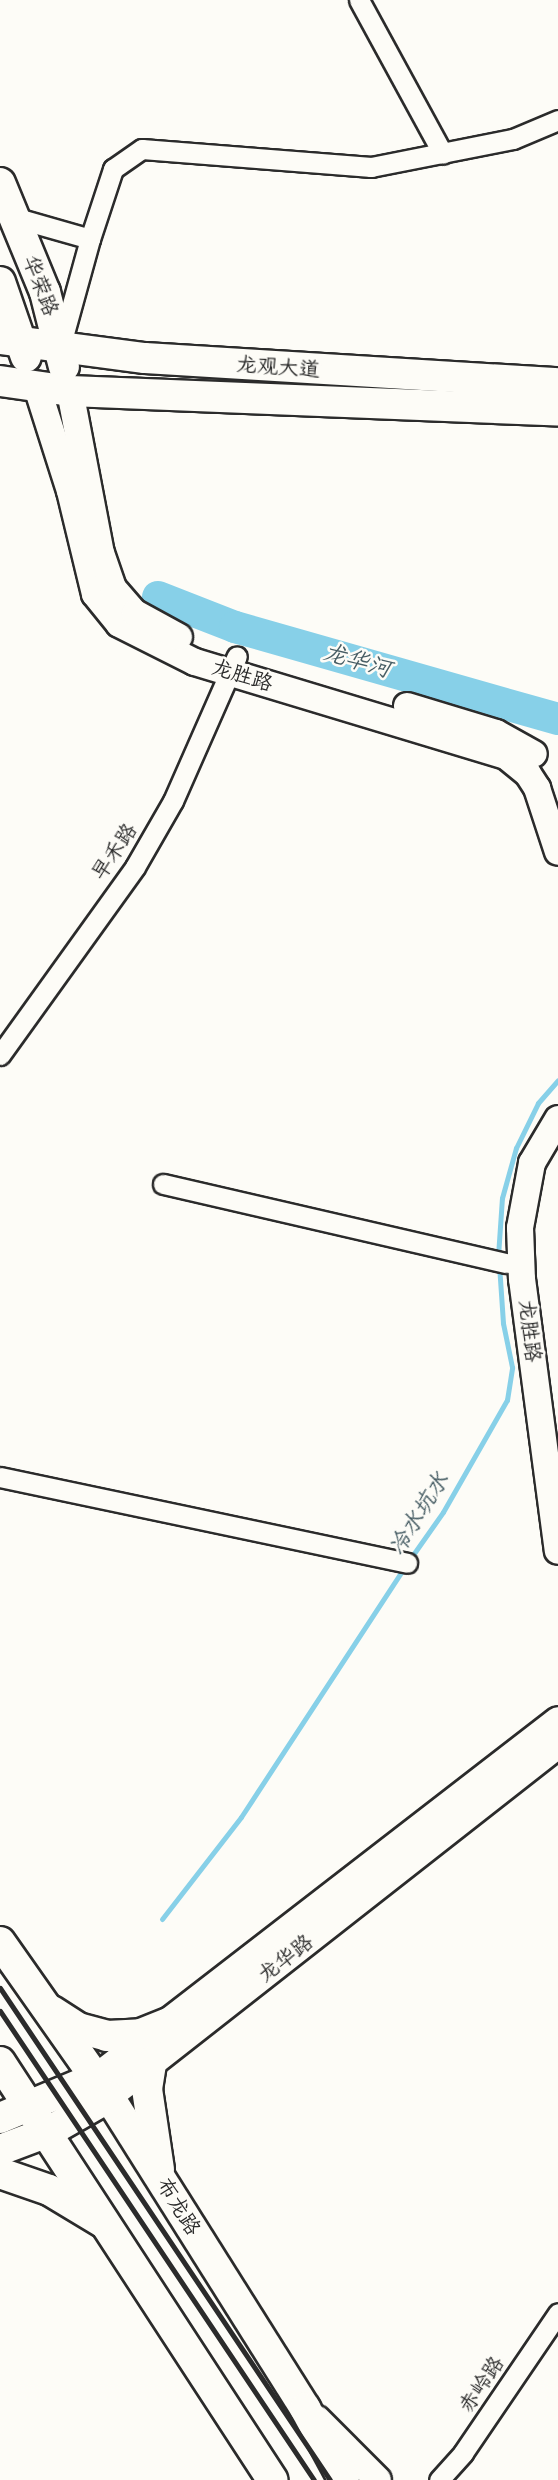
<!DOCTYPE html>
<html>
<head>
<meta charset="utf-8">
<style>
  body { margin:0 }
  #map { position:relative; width:558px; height:2480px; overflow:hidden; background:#fdfcf7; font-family:"Balsamiq Sans","LXGW WenKai TC",sans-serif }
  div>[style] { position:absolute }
  .stream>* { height:5px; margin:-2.5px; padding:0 2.5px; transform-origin:2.5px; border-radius:2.5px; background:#87d0e8 }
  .river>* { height:32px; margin:-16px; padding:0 16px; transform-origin:16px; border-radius:16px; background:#87d0e8 }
  .roads { filter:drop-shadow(2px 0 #2b2b2b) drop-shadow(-2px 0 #2b2b2b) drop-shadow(0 2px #2b2b2b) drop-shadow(0 -2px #2b2b2b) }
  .street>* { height:19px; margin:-9.5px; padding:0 9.5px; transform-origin:9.5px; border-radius:9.5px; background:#fdfcf7 }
  .secondary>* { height:26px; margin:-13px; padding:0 13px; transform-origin:13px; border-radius:13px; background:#fdfcf7 }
  .primary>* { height:30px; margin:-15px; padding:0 15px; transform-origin:15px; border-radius:15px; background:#fdfcf7 }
  .rail>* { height:5px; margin:-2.5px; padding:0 2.5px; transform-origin:2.5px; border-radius:2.5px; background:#2b2b2b }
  span { translate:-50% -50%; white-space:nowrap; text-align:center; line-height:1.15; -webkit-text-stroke:5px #fdfcf7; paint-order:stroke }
  .street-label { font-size:21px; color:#2b2b2b }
  .water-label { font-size:23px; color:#475d64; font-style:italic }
</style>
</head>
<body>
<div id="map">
  <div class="stream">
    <i style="left:498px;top:1256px;width:58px;rotate:-86.1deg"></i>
    <i style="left:502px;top:1198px;width:52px;rotate:-74.4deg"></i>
    <i style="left:516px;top:1148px;width:50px;rotate:-63.9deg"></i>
    <i style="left:538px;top:1103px;width:30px;rotate:-49deg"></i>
    <i style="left:410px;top:1559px;width:57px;rotate:-54.9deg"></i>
    <i style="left:443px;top:1512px;width:129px;rotate:-60.3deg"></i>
    <i style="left:507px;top:1400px;width:33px;rotate:-81deg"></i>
    <i style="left:512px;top:1367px;width:45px;rotate:-101.6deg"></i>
    <i style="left:503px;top:1323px;width:58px;rotate:-93.9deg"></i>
    <i style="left:162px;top:1919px;width:129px;rotate:-52.2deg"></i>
    <i style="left:241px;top:1817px;width:298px;rotate:-56.8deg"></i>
  </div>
  <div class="river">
    <i style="left:158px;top:597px;width:83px;rotate:21.3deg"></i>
    <i style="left:235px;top:627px;width:336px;rotate:15.9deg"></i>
  </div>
  <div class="roads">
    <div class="street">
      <i style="left:359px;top:0;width:175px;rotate:61.4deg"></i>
      <i style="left:13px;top:217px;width:80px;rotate:15.9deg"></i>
      <i style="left:90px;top:239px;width:109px;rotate:105.4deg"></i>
      <i style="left:90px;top:239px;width:74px;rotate:-71.8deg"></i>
      <i style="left:113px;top:169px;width:35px;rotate:-35deg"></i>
      <i style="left:142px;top:149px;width:230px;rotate:4.5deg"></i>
      <i style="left:371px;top:167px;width:145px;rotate:-11.2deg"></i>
      <i style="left:513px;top:139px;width:49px;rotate:-22.9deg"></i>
      <i style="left:0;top:1055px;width:231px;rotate:-54.3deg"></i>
      <i style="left:135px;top:867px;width:76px;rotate:-60.1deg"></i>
      <i style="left:173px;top:801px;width:158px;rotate:-66.2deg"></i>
      <i style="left:163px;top:1184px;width:352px;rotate:13deg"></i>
      <i style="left:0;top:1477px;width:416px;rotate:11.9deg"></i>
      <i style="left:439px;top:2480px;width:36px;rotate:-48deg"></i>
      <i style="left:463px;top:2453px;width:169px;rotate:-55.8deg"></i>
    </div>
    <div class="secondary">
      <i style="left:37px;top:387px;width:109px;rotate:72.4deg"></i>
      <i style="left:70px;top:491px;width:106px;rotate:76.4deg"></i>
      <i style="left:95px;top:594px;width:38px;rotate:51deg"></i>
      <i style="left:119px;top:624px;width:85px;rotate:26.6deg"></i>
      <i style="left:195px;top:662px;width:325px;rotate:16.8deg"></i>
      <i style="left:506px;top:756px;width:28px;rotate:39deg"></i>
      <i style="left:528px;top:774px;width:17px;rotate:57deg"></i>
      <i style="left:537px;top:788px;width:67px;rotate:71.8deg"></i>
      <i style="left:70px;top:391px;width:165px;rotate:79.2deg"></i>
      <i style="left:101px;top:553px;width:37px;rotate:71deg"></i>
      <i style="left:113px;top:588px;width:33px;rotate:49deg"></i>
      <i style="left:135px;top:613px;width:50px;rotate:28.6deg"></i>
      <i style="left:407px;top:706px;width:93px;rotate:16.9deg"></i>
      <i style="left:496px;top:733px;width:43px;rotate:28.9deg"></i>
      <i style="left:558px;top:1119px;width:51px;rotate:120.6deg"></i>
      <i style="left:532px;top:1163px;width:66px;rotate:100.5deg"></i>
      <i style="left:520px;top:1228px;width:51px;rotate:87.8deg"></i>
      <i style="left:522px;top:1279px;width:274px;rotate:82.5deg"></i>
      <i style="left:95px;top:2078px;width:585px;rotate:-37.71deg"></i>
      <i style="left:109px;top:2097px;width:571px;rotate:-38.1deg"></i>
      <i style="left:317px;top:2419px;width:86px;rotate:45deg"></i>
    </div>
    <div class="primary">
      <i style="left:0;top:183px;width:118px;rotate:67.6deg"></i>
      <i style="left:45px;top:292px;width:77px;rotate:75.8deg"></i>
      <i style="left:0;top:282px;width:79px;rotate:70.9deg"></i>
      <i style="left:0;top:339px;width:146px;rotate:7.5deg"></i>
      <i style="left:145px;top:358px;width:414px;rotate:3.5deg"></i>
      <i style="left:0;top:381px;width:71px;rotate:8.1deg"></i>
      <i style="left:70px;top:391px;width:488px;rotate:2.3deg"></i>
      <i style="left:0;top:1942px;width:189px;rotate:54.9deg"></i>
      <i style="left:109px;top:2097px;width:368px;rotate:57.8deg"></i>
      <i style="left:305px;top:2408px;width:82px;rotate:61.6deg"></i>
      <i style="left:52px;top:2011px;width:31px;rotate:33deg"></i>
      <i style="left:78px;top:2028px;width:30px;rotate:15deg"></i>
      <i style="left:107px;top:2036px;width:34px;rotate:-3deg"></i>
      <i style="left:141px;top:2034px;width:35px;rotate:-22deg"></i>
      <i style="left:0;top:2062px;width:499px;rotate:56.9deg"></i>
      <i style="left:151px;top:2064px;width:25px;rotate:99deg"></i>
      <i style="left:147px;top:2089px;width:81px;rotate:81.5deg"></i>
      <i style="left:0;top:2118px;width:103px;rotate:-22.8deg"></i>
      <i style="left:0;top:2150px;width:51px;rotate:-20.6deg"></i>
      <i style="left:48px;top:2132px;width:70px;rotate:-29.8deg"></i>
      <i style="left:0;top:2173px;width:52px;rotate:19.1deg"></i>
      <i style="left:49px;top:2190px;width:62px;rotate:31.1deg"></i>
    </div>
  </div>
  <div class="rail">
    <i style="left:0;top:1988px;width:592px;rotate:56.15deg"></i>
    <i style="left:0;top:2011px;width:564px;rotate:56.2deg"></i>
  </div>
  <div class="street-label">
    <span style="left:40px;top:286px;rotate:69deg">华荣路</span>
    <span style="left:278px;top:368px;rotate:4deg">龙观大道</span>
    <span style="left:242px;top:676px;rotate:17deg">龙胜路</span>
    <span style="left:115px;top:852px;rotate:-56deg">早禾路</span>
    <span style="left:529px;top:1331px;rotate:83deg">龙胜路</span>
    <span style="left:286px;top:1959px;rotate:-38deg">龙华路</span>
    <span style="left:178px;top:2207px;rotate:58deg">布龙路</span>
    <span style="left:482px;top:2385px;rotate:-56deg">赤岭路</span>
  </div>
  <div class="water-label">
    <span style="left:357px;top:661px;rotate:16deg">龙华河</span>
    <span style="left:419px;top:1514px;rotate:-58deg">冷水坑水</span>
  </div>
</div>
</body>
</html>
